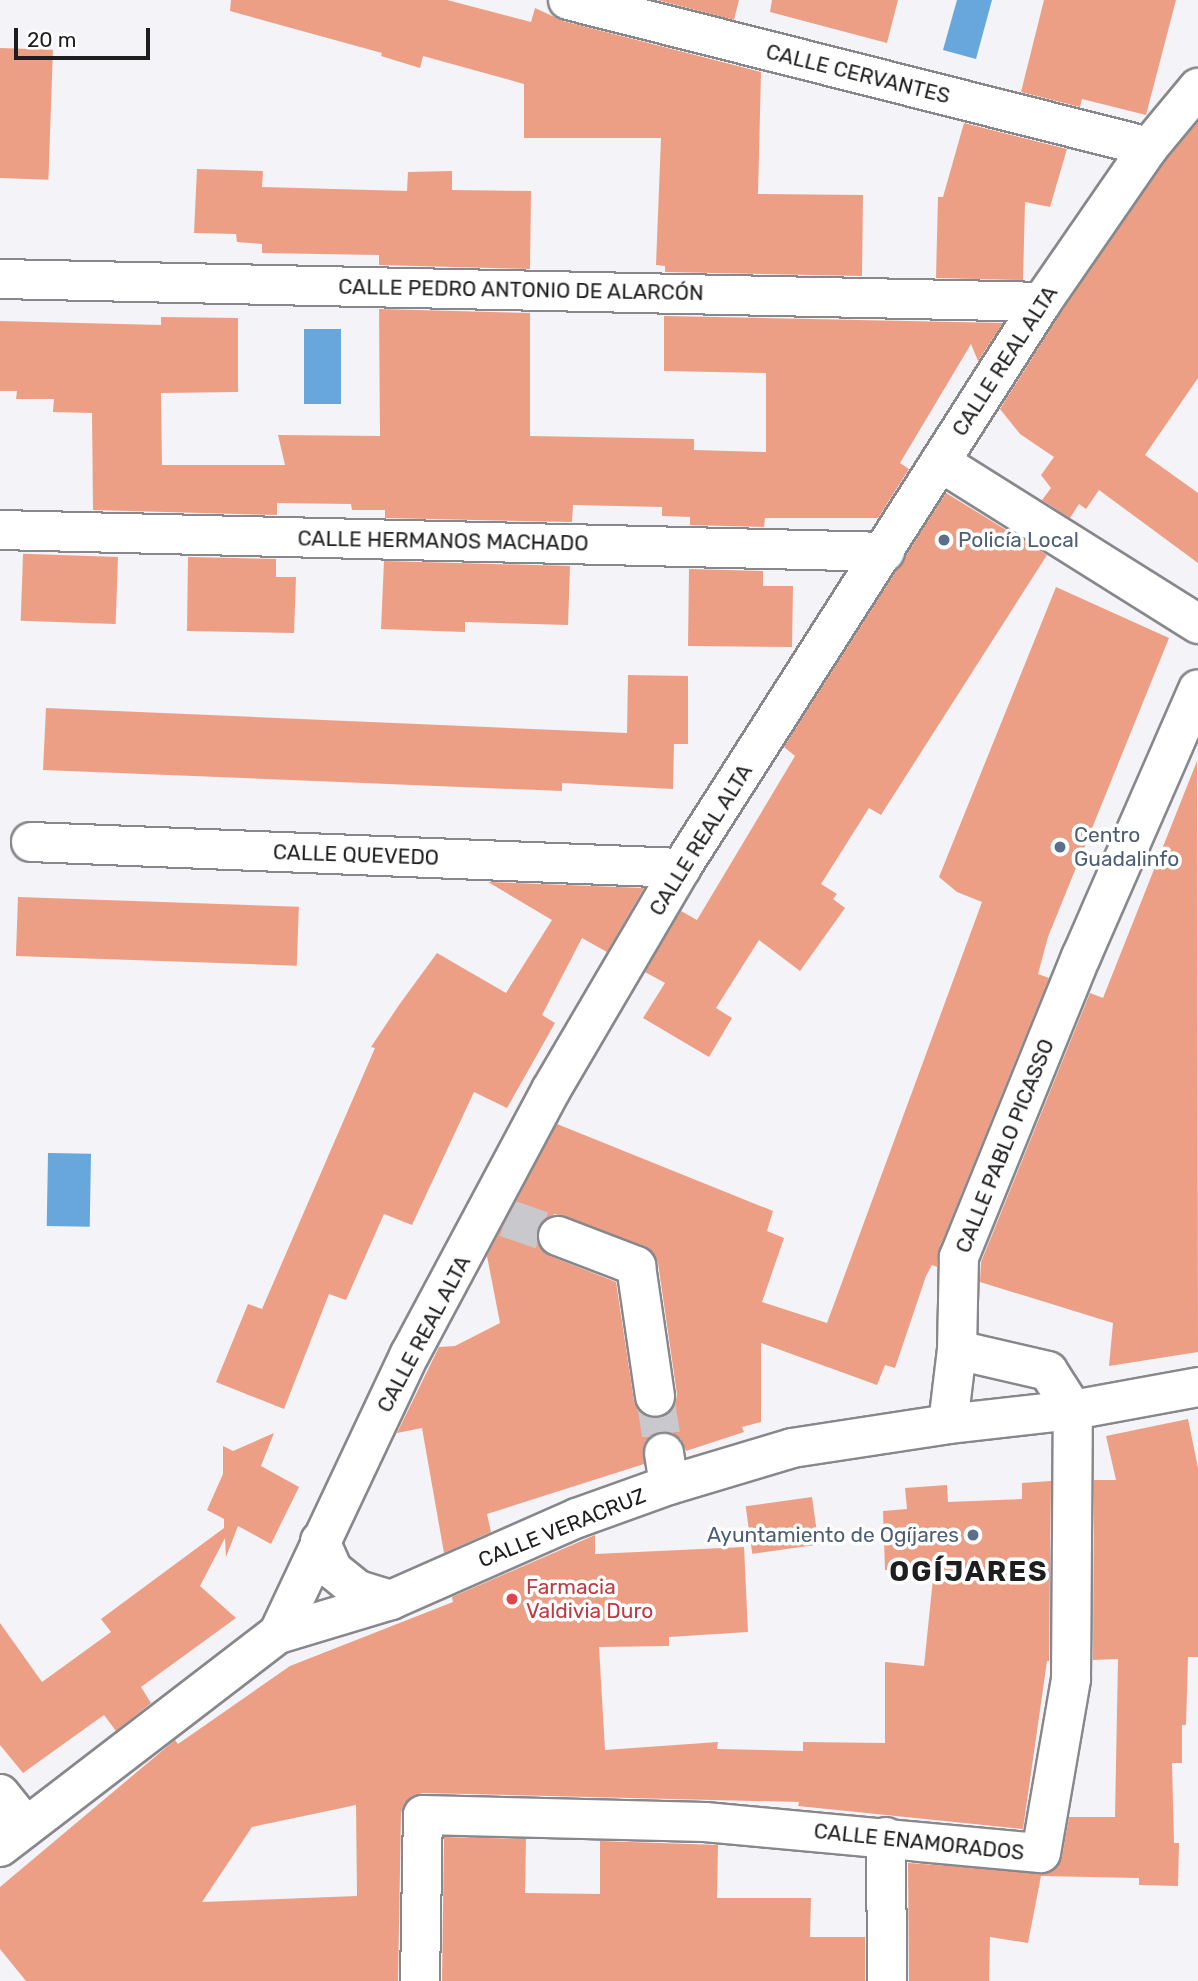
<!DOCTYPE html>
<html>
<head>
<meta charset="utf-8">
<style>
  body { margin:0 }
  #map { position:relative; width:1198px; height:1981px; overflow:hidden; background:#f3f3f8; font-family:Rubik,sans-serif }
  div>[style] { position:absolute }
  .water>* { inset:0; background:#68a7db; transform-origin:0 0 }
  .building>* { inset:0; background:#ed9f85; transform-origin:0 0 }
  .minor-tunnel>* { height:38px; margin-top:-19px; transform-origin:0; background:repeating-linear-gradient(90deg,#c8c8cd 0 38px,transparent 0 57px) }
  .roads { filter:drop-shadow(2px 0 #88888c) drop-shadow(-2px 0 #88888c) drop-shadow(0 2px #88888c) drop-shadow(0 -2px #88888c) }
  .minor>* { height:38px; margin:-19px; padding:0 19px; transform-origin:19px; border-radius:19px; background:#fff }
  .dots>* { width:19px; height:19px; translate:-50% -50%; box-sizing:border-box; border:4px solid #fff; border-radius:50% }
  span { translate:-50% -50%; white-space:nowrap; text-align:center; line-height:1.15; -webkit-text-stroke:7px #fff; paint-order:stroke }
  .street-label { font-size:21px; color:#1e1e1f }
  .service-label { font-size:21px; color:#4e5e75 }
  .left { translate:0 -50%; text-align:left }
  .right { translate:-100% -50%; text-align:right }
  .health-label { font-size:21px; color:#be3a42 }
  .district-label { font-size:28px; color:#1e1e1f; font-weight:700; letter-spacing:2px }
  .scale { position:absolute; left:14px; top:28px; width:136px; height:32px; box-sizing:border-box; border:4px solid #1e1e1f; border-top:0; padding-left:9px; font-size:21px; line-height:24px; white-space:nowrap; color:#1e1e1f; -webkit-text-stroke:5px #fff; paint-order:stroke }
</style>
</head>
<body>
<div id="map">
  <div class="water">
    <i style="clip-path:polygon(957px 0,992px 0,976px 59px,943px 50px)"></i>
    <i style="left:341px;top:329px;width:75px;height:37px;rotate:90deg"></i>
    <i style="left:48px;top:1153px;width:43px;height:73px;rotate:1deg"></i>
  </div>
  <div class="building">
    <i style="clip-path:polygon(231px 0,447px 0,531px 22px,535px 8px,563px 21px,761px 72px,758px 194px,863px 195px,862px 276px,665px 272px,665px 266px,656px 265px,661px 138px,524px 138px,524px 84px,423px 56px,420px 68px,381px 56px,382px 53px,230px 11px)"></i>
    <i style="clip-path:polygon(657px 0,739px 0,734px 20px)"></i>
    <i style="clip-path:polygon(772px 0,898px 0,887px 43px,770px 12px)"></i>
    <i style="clip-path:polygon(1044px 0,1176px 0,1146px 115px,1082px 99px,1080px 107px,1021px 92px)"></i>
    <i style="left:0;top:48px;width:53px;height:130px;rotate:2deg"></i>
    <i style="clip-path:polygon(1198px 122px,1198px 378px,1145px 455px,1198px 493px,1198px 563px,1099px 490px,1086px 509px,1079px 504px,1070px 518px,1042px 500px,1051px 488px,1041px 475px,1054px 457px,1020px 434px,1000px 409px,1060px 314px,1166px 160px)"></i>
    <i style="clip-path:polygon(964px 123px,1067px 149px,1050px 207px,1025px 202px,1023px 280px,936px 278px,938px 197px,943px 197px)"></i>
    <i style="clip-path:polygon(197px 169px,263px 171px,262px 187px,407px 191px,408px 172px,452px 171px,452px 190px,531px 191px,530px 269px,379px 265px,379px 255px,262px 253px,262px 244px,237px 242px,236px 234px,194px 233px)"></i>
    <i style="clip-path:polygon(379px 309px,530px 313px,530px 436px,694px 439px,694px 450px,766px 452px,766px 373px,664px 371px,664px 316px,1003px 323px,978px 361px,971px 344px,900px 463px,909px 469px,878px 518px,765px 518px,764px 527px,690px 525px,690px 517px,662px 516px,662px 507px,573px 505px,572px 522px,385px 518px,385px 510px,352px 510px,351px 504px,277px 503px,277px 515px,93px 510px,92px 413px,53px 412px,54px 399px,16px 399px,17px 391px,0 391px,0 321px,161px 325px,161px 317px,238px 318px,238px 392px,161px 393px,162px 465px,285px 465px,278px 435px,380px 436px)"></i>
    <i style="clip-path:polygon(946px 493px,1047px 555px,881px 815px,869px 808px,821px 884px,837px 894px,833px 899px,845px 908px,800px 971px,759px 940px,716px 1008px,732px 1018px,709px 1057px,643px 1018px,665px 983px,645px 972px,681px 911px,697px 920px,795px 756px,784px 747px)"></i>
    <i style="left:118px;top:557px;width:67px;height:95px;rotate:92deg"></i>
    <i style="clip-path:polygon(188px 557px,276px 559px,276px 577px,296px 577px,294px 633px,187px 631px)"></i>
    <i style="clip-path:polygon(384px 561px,570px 566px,568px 625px,465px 622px,465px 632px,381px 629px)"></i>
    <i style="clip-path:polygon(689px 569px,763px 571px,763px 586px,793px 586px,792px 647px,688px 646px)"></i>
    <i style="clip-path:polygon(evenodd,1056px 587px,1169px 638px,1048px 937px,1038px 974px,1049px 978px,939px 1249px,937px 1267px,932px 1265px,926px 1276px,895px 1368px,885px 1365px,877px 1385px,761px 1343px,761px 1422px,742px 1427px,744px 1432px,686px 1451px,681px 1439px,671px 1432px,660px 1432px,650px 1436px,644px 1445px,644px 1464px,487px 1514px,491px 1532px,444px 1553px,422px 1428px,397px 1433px,439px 1347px,455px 1346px,500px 1323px,487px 1256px,557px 1124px,773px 1211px,767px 1231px,784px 1238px,762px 1302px,827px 1323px,982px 902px,957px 892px,939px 877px,1056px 587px,555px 1214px,644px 1246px,653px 1253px,658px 1263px,677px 1394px,675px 1406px,668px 1415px,659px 1418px,648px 1417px,638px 1411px,634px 1401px,616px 1282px,550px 1256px,541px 1249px,536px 1239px,538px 1228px,545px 1219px,555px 1214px)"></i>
    <i style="clip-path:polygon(628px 675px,688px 676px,688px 744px,674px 744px,673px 789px,562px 783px,562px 791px,43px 770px,46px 708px,627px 733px)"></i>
    <i style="clip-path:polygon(1197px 761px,1198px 1352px,1109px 1366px,1113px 1323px,980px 1282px,981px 1262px,1090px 993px,1103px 998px)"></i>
    <i style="clip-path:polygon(488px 882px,644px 888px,607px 952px,582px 938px,542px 1015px,555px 1023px,507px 1108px,474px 1092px,412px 1225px,384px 1214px,346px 1300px,329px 1294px,284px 1409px,216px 1382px,248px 1304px,262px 1309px,375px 1048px,371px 1047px,399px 1005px,437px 953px,506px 993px,552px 920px)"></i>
    <i style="left:18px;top:897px;width:281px;height:59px;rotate:2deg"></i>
    <i style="clip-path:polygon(1188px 1419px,1198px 1468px,1198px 1657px,1188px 1657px,1186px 1725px,1182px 1725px,1182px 1763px,1172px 1763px,1174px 1843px,1179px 1843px,1178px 1886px,1139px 1885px,1139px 1878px,1041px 1876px,1028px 1943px,990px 1937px,989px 1981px,909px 1981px,908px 1863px,1049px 1873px,1058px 1867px,1062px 1857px,1069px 1817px,1115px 1817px,1118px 1659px,1093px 1660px,1094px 1480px,1116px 1480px,1106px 1436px)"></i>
    <i style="clip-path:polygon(274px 1433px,261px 1466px,299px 1487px,271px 1544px,238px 1526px,226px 1557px,225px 1538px,200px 1586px,236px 1618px,141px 1687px,151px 1703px,116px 1731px,104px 1715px,23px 1773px,0 1745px,0 1623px,42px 1682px,111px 1632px,101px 1619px,224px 1528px,224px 1519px,207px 1510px,223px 1474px,223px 1446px,233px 1451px)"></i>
    <i style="clip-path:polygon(evenodd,1051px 1481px,1049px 1661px,1047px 1661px,1023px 1829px,798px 1806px,799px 1802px,423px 1793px,412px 1796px,404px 1804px,401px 1814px,398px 1981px,26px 1981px,0 1949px,0 1887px,175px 1740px,178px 1744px,290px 1666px,453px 1602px,452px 1597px,595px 1535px,595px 1554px,744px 1547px,748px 1632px,669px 1637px,669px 1646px,599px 1647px,605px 1750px,718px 1742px,717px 1749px,803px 1751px,803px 1742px,885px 1743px,885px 1662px,924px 1666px,934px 1569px,885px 1570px,883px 1511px,907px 1509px,905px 1488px,947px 1485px,948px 1502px,1022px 1499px,1022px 1483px,1051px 1481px,356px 1805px,357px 1896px,202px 1902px,252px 1827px,356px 1805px)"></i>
    <i style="left:812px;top:1497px;width:48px;height:67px;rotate:82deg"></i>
    <i style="clip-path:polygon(444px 1837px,526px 1839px,525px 1893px,600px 1894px,600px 1841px,718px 1845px,717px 1898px,811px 1898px,810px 1937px,865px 1937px,865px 1981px,442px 1981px)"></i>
  </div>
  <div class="minor-tunnel">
    <i style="left:506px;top:1218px;width:55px;rotate:19.1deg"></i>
    <i style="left:655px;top:1397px;width:57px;rotate:80.9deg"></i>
  </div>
  <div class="roads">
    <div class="minor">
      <i style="left:568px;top:0;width:599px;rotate:14.2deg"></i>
      <i style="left:0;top:279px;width:1042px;rotate:1.26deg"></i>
      <i style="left:940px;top:462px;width:305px;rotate:32.1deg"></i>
      <i style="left:0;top:530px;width:885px;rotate:1.42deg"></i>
      <i style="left:31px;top:842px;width:651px;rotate:2.29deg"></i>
      <i style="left:558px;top:1236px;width:84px;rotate:21deg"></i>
      <i style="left:636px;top:1266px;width:132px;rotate:81.7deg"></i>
      <i style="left:948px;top:1424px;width:75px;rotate:-83.1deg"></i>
      <i style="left:957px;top:1350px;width:93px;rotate:-88.8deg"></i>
      <i style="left:959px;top:1257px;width:324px;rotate:-67.9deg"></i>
      <i style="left:1081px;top:957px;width:292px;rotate:-66.4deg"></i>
      <i style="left:664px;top:1453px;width:32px;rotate:81deg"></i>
      <i style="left:320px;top:1541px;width:32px;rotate:66deg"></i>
      <i style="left:333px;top:1570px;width:32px;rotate:39deg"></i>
      <i style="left:358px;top:1590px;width:34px;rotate:17deg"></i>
      <i style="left:278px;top:1634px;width:310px;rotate:-64.8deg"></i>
      <i style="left:410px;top:1354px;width:299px;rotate:-61.9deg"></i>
      <i style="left:551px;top:1090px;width:257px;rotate:-59.6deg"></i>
      <i style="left:681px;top:868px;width:671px;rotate:-57.47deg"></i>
      <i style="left:1042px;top:302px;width:188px;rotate:-55.4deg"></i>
      <i style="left:1149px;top:147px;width:77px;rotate:-50.3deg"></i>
      <i style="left:0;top:1794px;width:40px;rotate:51deg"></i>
      <i style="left:886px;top:1837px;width:144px;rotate:89.6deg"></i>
      <i style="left:0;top:1847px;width:350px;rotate:-37.5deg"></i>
      <i style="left:278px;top:1634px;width:118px;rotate:-16.7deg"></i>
      <i style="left:391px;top:1600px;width:203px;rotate:-23.8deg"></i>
      <i style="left:577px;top:1518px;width:98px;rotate:-19.7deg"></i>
      <i style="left:669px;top:1485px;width:128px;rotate:-16.7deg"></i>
      <i style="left:792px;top:1448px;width:158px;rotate:-8.7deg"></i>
      <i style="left:948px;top:1424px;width:126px;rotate:-6.4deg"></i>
      <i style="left:1073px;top:1410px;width:127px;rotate:-10.4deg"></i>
      <i style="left:420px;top:1981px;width:166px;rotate:-89deg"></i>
      <i style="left:423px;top:1815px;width:282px;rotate:1.4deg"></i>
      <i style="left:705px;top:1822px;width:337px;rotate:5.3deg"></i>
      <i style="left:1041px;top:1853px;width:177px;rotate:-80.2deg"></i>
      <i style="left:1071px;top:1679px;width:269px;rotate:-89.6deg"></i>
      <i style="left:1073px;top:1410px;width:46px;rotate:-122.7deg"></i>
      <i style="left:1048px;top:1371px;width:93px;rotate:-167deg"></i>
    </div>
  </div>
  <div class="dots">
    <i style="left:944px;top:540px;background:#5c6f8a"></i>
    <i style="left:1060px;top:847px;background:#5c6f8a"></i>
    <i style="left:973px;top:1535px;background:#5c6f8a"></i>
    <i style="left:512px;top:1599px;background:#e0444e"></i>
  </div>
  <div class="street-label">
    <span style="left:858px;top:74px;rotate:14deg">CALLE CERVANTES</span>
    <span style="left:521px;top:290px;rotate:1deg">CALLE PEDRO ANTONIO DE ALARCÓN</span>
    <span style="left:1005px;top:361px;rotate:-57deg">CALLE REAL ALTA</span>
    <span style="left:443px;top:541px;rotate:1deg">CALLE HERMANOS MACHADO</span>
    <span style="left:701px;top:840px;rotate:-58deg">CALLE REAL ALTA</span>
    <span style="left:356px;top:855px;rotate:2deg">CALLE QUEVEDO</span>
    <span style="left:1005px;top:1146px;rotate:-68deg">CALLE PABLO PICASSO</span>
    <span style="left:424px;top:1334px;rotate:-62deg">CALLE REAL ALTA</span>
    <span style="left:562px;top:1528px;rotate:-22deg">CALLE VERACRUZ</span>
    <span style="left:919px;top:1842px;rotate:6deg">CALLE ENAMORADOS</span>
  </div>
  <div class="service-label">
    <span class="left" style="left:958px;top:540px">Policía Local</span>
    <span class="left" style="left:1074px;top:847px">Centro<br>Guadalinfo</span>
    <span class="right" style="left:959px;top:1535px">Ayuntamiento de Ogíjares</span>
  </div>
  <div class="health-label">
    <span class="left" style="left:526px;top:1599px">Farmacia<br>Valdivia Duro</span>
  </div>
  <div class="district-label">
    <span style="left:969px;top:1572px">OGÍJARES</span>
  </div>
  <div class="scale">20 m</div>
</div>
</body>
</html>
